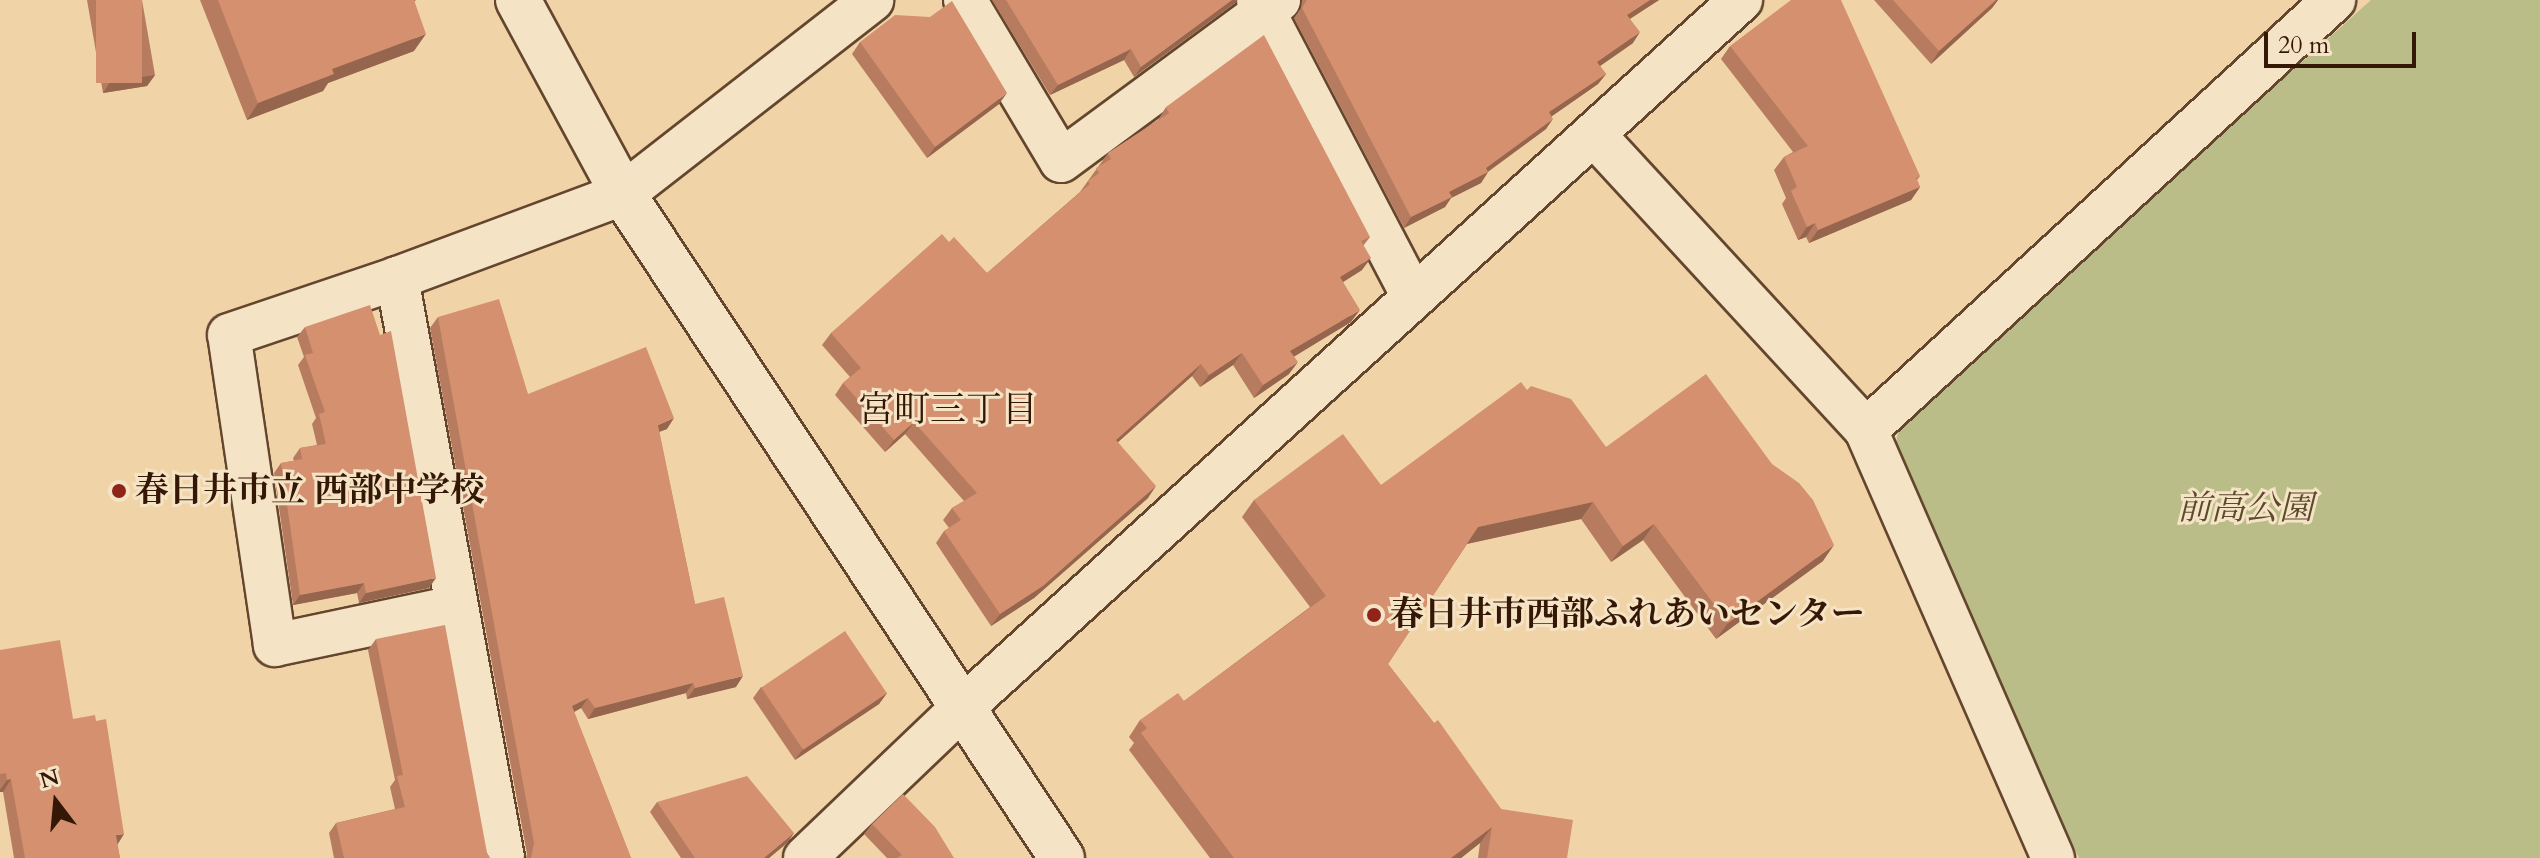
<!DOCTYPE html>
<html>
<head>
<meta charset="utf-8">
<style>
  body { margin:0 }
  #map { position:relative; width:2540px; height:858px; overflow:hidden; background:#f0d4a7; font-family:Cardo,"Noto Serif JP",serif }
  div>[style] { position:absolute }
  .green>* { inset:0; background:#babd87 }
  .roads { filter:drop-shadow(2px 0 #64462e) drop-shadow(-2px 0 #64462e) drop-shadow(0 2px #64462e) drop-shadow(0 -2px #64462e) }
  .street>* { height:42px; margin:-21px; padding:0 21px; transform-origin:21px; border-radius:21px; background:#f5e3c6 }
  .secondary>* { height:44px; margin:-22px; padding:0 22px; transform-origin:22px; border-radius:22px; background:#f5e3c6 }
  .wall>* { inset:0; background:#b77c60 }
  .shaded-wall>* { inset:0; background:#95654e }
  .building>* { inset:0; background:#d59070; transform-origin:0 0 }
  .dots>* { width:22px; height:22px; translate:-50% -50%; box-sizing:border-box; border:4px solid #f5e3c6; border-radius:50% }
  span { translate:-50% -50%; white-space:nowrap; text-align:center; line-height:1.15; -webkit-text-stroke:6px #f5e3c6; paint-order:stroke }
  .poi-label { font-size:34px; color:#351705; font-weight:700 }
  .left { translate:0 -50%; text-align:left }
  .park-label { font-size:34px; color:#5d492c; font-style:italic }
  .neighbourhood-label { font-size:36px; color:#351705 }
  .north { position:absolute; left:16px; top:762px; width:80px; height:80px; -webkit-text-stroke:6px #f5e3c6; paint-order:stroke; rotate:344deg; font-size:22px; font-weight:700; line-height:32px; text-align:center; color:#351705 }
  .north::after { content:''; display:block; margin:auto; width:28px; height:36px; background:#351705; clip-path:polygon(50% 0,100% 100%,50% 72%,0 100%) }
  .scale { position:absolute; left:2264px; top:32px; width:152px; height:36px; box-sizing:border-box; border:4px solid #351705; border-top:0; padding-left:10px; font-size:24px; line-height:28px; white-space:nowrap; color:#351705; -webkit-text-stroke:6px #f5e3c6; paint-order:stroke }
</style>
</head>
<body>
<div id="map">
  <div class="green">
    <i style="clip-path:polygon(2371px 0,2540px 0,2540px 858px,2079px 858px,1895px 448px,1900px 423px)"></i>
  </div>
  <div class="roads">
    <div class="street">
      <i style="left:965px;top:0;width:187px;rotate:59.2deg"></i>
      <i style="left:1061px;top:161px;width:271px;rotate:-36.4deg"></i>
      <i style="left:1258px;top:0;width:335px;rotate:62.4deg"></i>
      <i style="left:1595px;top:136px;width:400px;rotate:47.3deg"></i>
      <i style="left:1866px;top:430px;width:636px;rotate:-42.58deg"></i>
      <i style="left:397px;top:278px;width:590px;rotate:79.64deg"></i>
      <i style="left:1866px;top:430px;width:467px;rotate:66.4deg"></i>
      <i style="left:455px;top:607px;width:184px;rotate:168.1deg"></i>
      <i style="left:275px;top:645px;width:313px;rotate:-98.4deg"></i>
      <i style="left:229px;top:335px;width:177px;rotate:-18.7deg"></i>
      <i style="left:397px;top:278px;width:241px;rotate:-20.4deg"></i>
      <i style="left:623px;top:194px;width:316px;rotate:-37.9deg"></i>
      <i style="left:805px;top:858px;width:217px;rotate:-43.7deg"></i>
      <i style="left:962px;top:708px;width:1053px;rotate:-42.27deg"></i>
    </div>
    <div class="secondary">
      <i style="left:518px;top:0;width:221px;rotate:61.6deg"></i>
      <i style="left:623px;top:194px;width:796px;rotate:56.53deg"></i>
    </div>
  </div>
  <div class="wall">
    <i style="clip-path:polygon(87px 0,142px 0,155px 75px,147px 86px,103px 93px)"></i>
    <i style="clip-path:polygon(200px 0,416px 0,414px 2px,414px 51px,328px 83px,323px 91px,247px 120px)"></i>
    <i style="clip-path:polygon(992px 0,1237px 0,1235px 3px,1134px 77px,1124px 60px,1050px 95px)"></i>
    <i style="clip-path:polygon(1302px 0,1659px 0,1630px 19px,1633px 43px,1600px 66px,1606px 74px,1598px 84px,1552px 116px,1546px 129px,1488px 172px,1481px 183px,1451px 198px,1445px 207px,1404px 228px,1294px 18px,1301px 8px)"></i>
    <i style="clip-path:polygon(1874px 0,1998px 0,1992px 8px,1931px 64px)"></i>
    <i style="clip-path:polygon(930px 17px,999px 104px,927px 158px,852px 54px,860px 42px)"></i>
    <i style="clip-path:polygon(1730px 46px,1920px 176px,1917px 180px,1920px 187px,1911px 200px,1809px 243px,1806px 237px,1798px 240px,1782px 204px,1786px 198px,1774px 170px,1784px 157px,1793px 152px,1721px 59px)"></i>
    <i style="clip-path:polygon(1166px 107px,1370px 237px,1363px 246px,1362px 270px,1343px 282px,1351px 322px,1294px 356px,1289px 374px,1254px 398px,1233px 365px,1200px 387px,1192px 376px,1118px 442px,1148px 498px,1034px 598px,991px 626px,936px 543px,944px 531px,949px 528px,943px 520px,952px 508px,964px 501px,905px 434px,885px 452px,835px 395px,843px 383px,850px 377px,822px 345px,831px 333px,949px 242px,987px 273px,1080px 192px,1108px 153px,1158px 120px)"></i>
    <i style="clip-path:polygon(438px 317px,528px 394px,667px 429px,659px 432px,695px 604px,736px 687px,687px 699px,686px 693px,588px 719px,581px 708px,574px 712px,631px 858px,526px 858px,527px 854px,430px 328px)"></i>
    <i style="clip-path:polygon(305px 327px,429px 588px,359px 603px,357px 593px,293px 605px,274px 473px,281px 463px,294px 461px,293px 458px,300px 448px,317px 445px,312px 424px,316px 418px,298px 365px,304px 357px,297px 337px)"></i>
    <i style="clip-path:polygon(1527px 390px,1606px 447px,1823px 561px,1716px 639px,1643px 540px,1611px 562px,1581px 519px,1467px 544px,1388px 664px,1501px 809px,1567px 858px,1478px 858px,1480px 843px,1461px 858px,1210px 858px,1129px 750px,1134px 743px,1129px 737px,1140px 720px,1184px 701px,1310px 607px,1242px 517px,1254px 500px,1381px 485px)"></i>
    <i style="clip-path:polygon(376px 639px,487px 853px,490px 858px,334px 858px,329px 833px,336px 823px,395px 809px,390px 787px,395px 780px,368px 650px)"></i>
    <i style="clip-path:polygon(0 650px,73px 719px,117px 844px,120px 858px,14px 858px,3px 792px,0 792px)"></i>
    <i style="clip-path:polygon(761px 687px,887px 693px,879px 704px,795px 760px,753px 698px)"></i>
    <i style="clip-path:polygon(657px 802px,794px 833px,787px 843px,769px 858px,681px 858px,650px 812px)"></i>
    <i style="clip-path:polygon(872px 824px,954px 858px,887px 858px,864px 834px)"></i>
  </div>
  <div class="shaded-wall">
    <i style="clip-path:polygon(1232px 0,1237px 0,1235px 3px,1134px 77px,1141px 67px)"></i>
    <i style="clip-path:polygon(1650px 0,1659px 0,1620px 25px,1627px 15px)"></i>
    <i style="clip-path:polygon(1996px 0,1998px 0,1992px 8px,1931px 64px,1939px 51px)"></i>
    <i style="clip-path:polygon(1640px 32px,1633px 43px,1590px 73px,1597px 62px)"></i>
    <i style="clip-path:polygon(426px 34px,414px 51px,328px 83px,323px 91px,247px 120px,258px 103px,332px 69px)"></i>
    <i style="clip-path:polygon(1131px 49px,1124px 60px,1050px 95px,1058px 85px)"></i>
    <i style="clip-path:polygon(1606px 74px,1598px 84px,1542px 123px,1549px 112px)"></i>
    <i style="clip-path:polygon(155px 75px,147px 86px,103px 93px,110px 82px)"></i>
    <i style="clip-path:polygon(1007px 93px,999px 104px,927px 158px,935px 147px)"></i>
    <i style="clip-path:polygon(1553px 119px,1546px 129px,1483px 175px,1488px 172px,1481px 183px,1451px 198px,1445px 207px,1404px 228px,1411px 217px,1486px 168px)"></i>
    <i style="clip-path:polygon(1920px 187px,1911px 200px,1809px 243px,1818px 230px)"></i>
    <i style="clip-path:polygon(1815px 223px,1806px 237px,1798px 240px,1807px 227px)"></i>
    <i style="clip-path:polygon(1371px 258px,1362px 270px,1332px 289px,1340px 277px)"></i>
    <i style="clip-path:polygon(1360px 310px,1351px 322px,1282px 364px,1290px 351px)"></i>
    <i style="clip-path:polygon(1242px 353px,1233px 365px,1200px 387px,1209px 375px)"></i>
    <i style="clip-path:polygon(1298px 362px,1289px 374px,1254px 398px,1263px 385px)"></i>
    <i style="clip-path:polygon(1201px 364px,1192px 376px,1107px 452px,1116px 440px)"></i>
    <i style="clip-path:polygon(674px 418px,667px 429px,650px 435px,658px 425px)"></i>
    <i style="clip-path:polygon(914px 422px,905px 434px,885px 452px,894px 440px)"></i>
    <i style="clip-path:polygon(1156px 486px,1148px 498px,1034px 598px,991px 626px,1000px 614px)"></i>
    <i style="clip-path:polygon(1593px 502px,1581px 519px,1466px 544px,1478px 527px)"></i>
    <i style="clip-path:polygon(1654px 524px,1643px 540px,1611px 562px,1623px 546px)"></i>
    <i style="clip-path:polygon(1834px 545px,1823px 561px,1716px 639px,1728px 623px)"></i>
    <i style="clip-path:polygon(436px 578px,429px 588px,359px 603px,366px 593px)"></i>
    <i style="clip-path:polygon(364px 583px,357px 593px,293px 605px,300px 595px)"></i>
    <i style="clip-path:polygon(743px 676px,736px 687px,687px 699px,695px 688px)"></i>
    <i style="clip-path:polygon(693px 683px,686px 693px,588px 719px,595px 708px)"></i>
    <i style="clip-path:polygon(887px 693px,879px 704px,795px 760px,803px 749px)"></i>
    <i style="clip-path:polygon(588px 698px,581px 708px,565px 717px,572px 706px)"></i>
    <i style="clip-path:polygon(11px 779px,3px 792px,0 792px,0 790px,7px 780px)"></i>
    <i style="clip-path:polygon(1492px 827px,1480px 843px,1461px 858px,1451px 858px)"></i>
    <i style="clip-path:polygon(794px 833px,787px 843px,769px 858px,764px 858px)"></i>
    <i style="clip-path:polygon(124px 834px,116px 847px,116px 835px)"></i>
  </div>
  <div class="building">
    <i style="left:96px;top:0;width:46px;height:83px"></i>
    <i style="clip-path:polygon(218px 0,414px 0,426px 34px,332px 69px,334px 74px,258px 103px)"></i>
    <i style="clip-path:polygon(1006px 0,1232px 0,1141px 67px,1131px 49px,1058px 85px)"></i>
    <i style="clip-path:polygon(1307px 0,1650px 0,1627px 15px,1640px 32px,1597px 62px,1606px 74px,1549px 112px,1553px 119px,1486px 168px,1488px 172px,1449px 192px,1452px 197px,1411px 217px,1302px 8px)"></i>
    <i style="clip-path:polygon(1791px 0,1841px 0,1920px 176px,1916px 178px,1920px 187px,1818px 230px,1815px 223px,1807px 227px,1791px 191px,1797px 187px,1784px 157px,1808px 146px,1730px 46px)"></i>
    <i style="clip-path:polygon(1893px 0,1996px 0,1939px 51px)"></i>
    <i style="clip-path:polygon(952px 1px,1007px 93px,935px 147px,860px 42px,895px 15px,930px 17px)"></i>
    <i style="clip-path:polygon(1264px 35px,1370px 237px,1361px 241px,1371px 258px,1340px 277px,1360px 310px,1290px 351px,1298px 362px,1263px 385px,1242px 353px,1209px 375px,1201px 364px,1116px 440px,1156px 486px,1043px 586px,1000px 614px,944px 531px,961px 520px,952px 508px,977px 493px,914px 422px,894px 440px,843px 383px,861px 368px,831px 333px,942px 234px,949px 242px,954px 237px,987px 273px,1090px 184px,1088px 181px,1099px 173px,1096px 168px,1111px 159px,1108px 153px,1169px 113px,1166px 107px)"></i>
    <i style="clip-path:polygon(499px 299px,528px 394px,646px 347px,674px 418px,658px 425px,695px 604px,724px 597px,743px 676px,695px 688px,693px 683px,595px 708px,588px 698px,572px 706px,631px 858px,531px 858px,534px 843px,438px 317px)"></i>
    <i style="clip-path:polygon(370px 305px,380px 335px,391px 331px,436px 578px,366px 593px,364px 583px,300px 595px,281px 463px,302px 459px,300px 448px,326px 444px,319px 414px,325px 412px,305px 355px,313px 353px,305px 327px)"></i>
    <i style="clip-path:polygon(1706px 374px,1772px 464px,1799px 483px,1813px 500px,1834px 545px,1728px 623px,1654px 524px,1623px 546px,1593px 502px,1478px 527px,1388px 664px,1434px 723px,1438px 720px,1501px 809px,1573px 820px,1567px 858px,1487px 858px,1492px 827px,1451px 858px,1234px 858px,1141px 733px,1147px 728px,1140px 720px,1178px 693px,1184px 701px,1326px 596px,1254px 500px,1343px 434px,1381px 485px,1521px 382px,1527px 390px,1531px 386px,1571px 399px,1606px 447px)"></i>
    <i style="clip-path:polygon(445px 625px,487px 853px,490px 858px,344px 858px,336px 823px,405px 807px,397px 776px,403px 775px,376px 639px)"></i>
    <i style="left:845px;top:631px;width:75px;height:101px;rotate:56deg"></i>
    <i style="clip-path:polygon(60px 640px,73px 719px,95px 715px,96px 721px,106px 719px,124px 834px,116px 835px,120px 858px,25px 858px,11px 779px,7px 780px,6px 773px,0 774px,0 650px)"></i>
    <i style="clip-path:polygon(747px 776px,794px 833px,764px 858px,695px 858px,657px 802px)"></i>
    <i style="clip-path:polygon(903px 794px,935px 827px,954px 858px,897px 858px,902px 855px,872px 824px)"></i>
  </div>
  <div class="dots">
    <i style="left:119px;top:491px;background:#8f2418"></i>
    <i style="left:1374px;top:615px;background:#8f2418"></i>
  </div>
  <div class="poi-label">
    <span class="left" style="left:135px;top:491px">春日井市立 西部中学校</span>
    <span class="left" style="left:1390px;top:615px">春日井市西部ふれあいセンター</span>
  </div>
  <div class="park-label">
    <span style="left:2245px;top:509px">前高公園</span>
  </div>
  <div class="neighbourhood-label">
    <span style="left:948px;top:410px">宮町三丁目</span>
  </div>
  <div class="north">N</div>
  <div class="scale">20 m</div>
</div>
</body>
</html>
